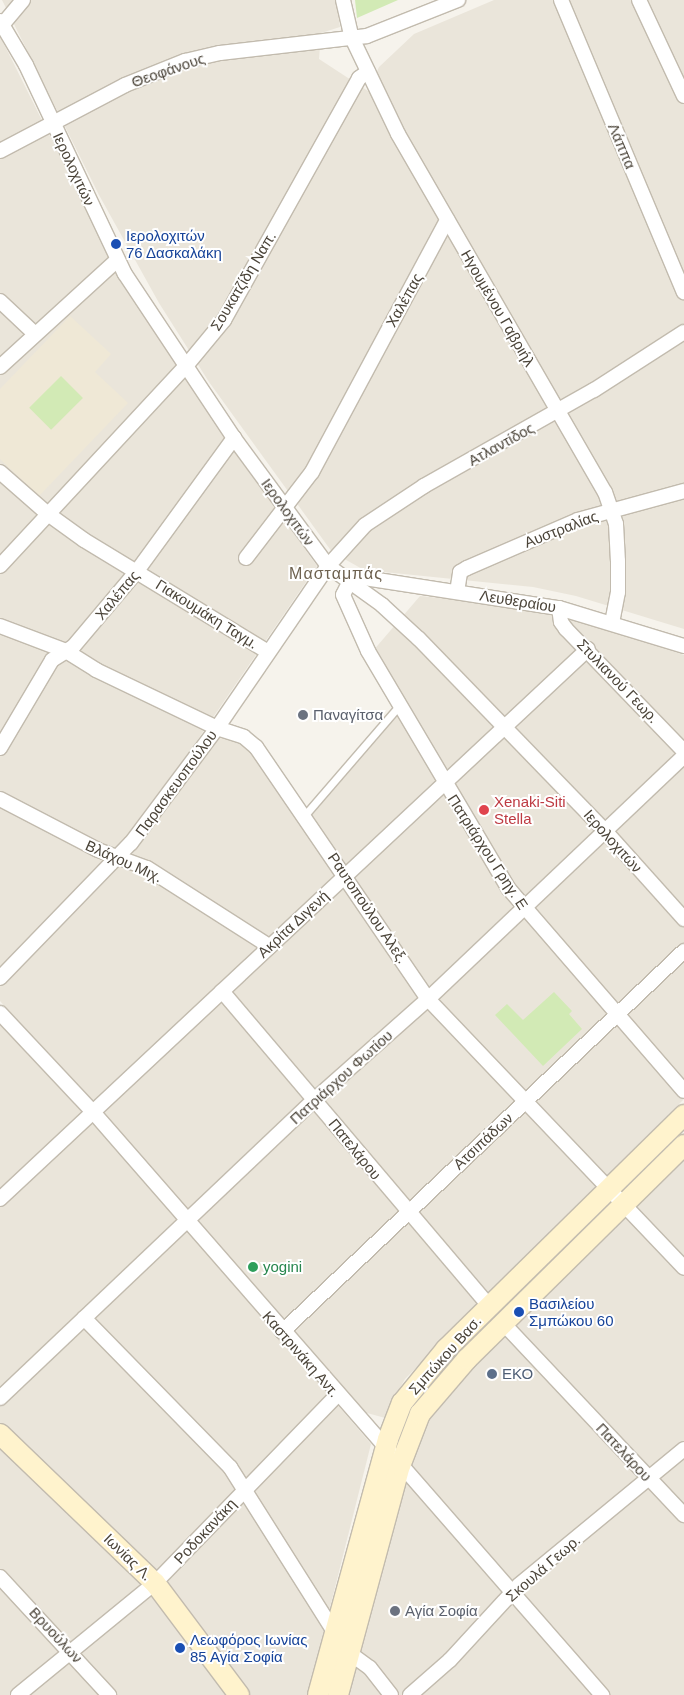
<!DOCTYPE html>
<html>
<head>
<meta charset="utf-8">
<style>
  body { margin:0 }
  #map { position:relative; width:684px; height:1695px; overflow:hidden; background:#f6f3ec; font-family:Helvetica,sans-serif }
  div>[style] { position:absolute }
  .residential>* { inset:0; background:#eae5da }
  .education>* { inset:0; background:#efe8d6 }
  .green>* { inset:0; background:#d2eab5; transform-origin:0 0 }
  .roads { filter:drop-shadow(1px 0 #c2bbae) drop-shadow(-1px 0 #c2bbae) drop-shadow(0 1px #c2bbae) drop-shadow(0 -1px #c2bbae) }
  .lane>* { height:7px; margin:-3.5px; padding:0 3.5px; transform-origin:3.5px; border-radius:3.5px; background:#fff }
  .street>* { height:14px; margin:-7px; padding:0 7px; transform-origin:7px; border-radius:7px; background:#fff }
  .secondary>* { height:20px; margin:-10px; padding:0 10px; transform-origin:10px; border-radius:10px; background:#fff3cd }
  .dots>* { width:14px; height:14px; translate:-50% -50%; box-sizing:border-box; border:2px solid #fff; border-radius:50% }
  span { translate:-50% -50%; white-space:nowrap; text-align:center; line-height:1.15; -webkit-text-stroke:4px #fff; paint-order:stroke }
  .street-label { font-size:15px; color:#4b4439 }
  .transit-label { font-size:15px; color:#164399 }
  .left { translate:0 -50%; text-align:left }
  .worship-label { font-size:15px; color:#5b616d }
  .health-label { font-size:15px; color:#be3a42 }
  .leisure-label { font-size:15px; color:#27864d }
  .service-label { font-size:15px; color:#4e5e75 }
  .neighbourhood-label { font-size:16px; color:#6e6250; letter-spacing:1px }
</style>
</head>
<body>
<div id="map">
  <div class="residential">
    <i style="clip-path:polygon(2px 0,336px 0,340px 27px,321px 33px,319px 59px,368px 91px,379px 67px,414px 34px,494px 0,684px 0,684px 629px,576px 596px,533px 587px,364px 570px,332px 552px,209px 382px,159px 303px,99px 195px)"></i>
    <i style="clip-path:polygon(0 36px,118px 273px,252px 475px,317px 566px,135px 831px,0 969px)"></i>
    <i style="clip-path:polygon(420px 596px,528px 607px,587px 622px,684px 655px,684px 1099px,405px 1379px,391px 1404px,389px 1419px,356px 1410px,0 1001px,0 985px,132px 854px,214px 738px,245px 739px,305px 823px,405px 707px,372px 652px)"></i>
    <i style="clip-path:polygon(0 1017px,93px 1119px,371px 1444px,308px 1695px,0 1695px)"></i>
    <i style="clip-path:polygon(684px 1159px,684px 1695px,610px 1695px,411px 1466px,425px 1416px,461px 1371px,553px 1288px)"></i>
    <i style="clip-path:polygon(406px 1478px,598px 1695px,343px 1695px)"></i>
  </div>
  <div class="education">
    <i style="clip-path:polygon(70px 316px,111px 354px,95px 372px,128px 403px,39px 496px,0 459px,0 389px)"></i>
  </div>
  <div class="green">
    <i style="clip-path:polygon(355px 0,398px 0,357px 18px)"></i>
    <i style="left:61px;top:376px;width:31px;height:45px;rotate:45deg"></i>
    <i style="clip-path:polygon(554px 992px,572px 1011px,569px 1014px,582px 1029px,543px 1066px,495px 1015px,507px 1004px,523px 1020px)"></i>
  </div>
  <div class="roads">
    <div class="lane">
      <i style="left:304px;top:816px;width:145px;rotate:-49.2deg"></i>
    </div>
    <div class="street">
      <i style="left:343px;top:0;width:39px;rotate:77deg"></i>
      <i style="left:352px;top:38px;width:106px;rotate:64.4deg"></i>
      <i style="left:398px;top:134px;width:414px;rotate:60deg"></i>
      <i style="left:605px;top:492px;width:34px;rotate:71deg"></i>
      <i style="left:616px;top:524px;width:37px;rotate:87deg"></i>
      <i style="left:618px;top:561px;width:31px;rotate:90deg"></i>
      <i style="left:618px;top:592px;width:31px;rotate:101deg"></i>
      <i style="left:561px;top:0;width:317px;rotate:67.2deg"></i>
      <i style="left:639px;top:0;width:106px;rotate:64.9deg"></i>
      <i style="left:0;top:21px;width:51px;rotate:59.4deg"></i>
      <i style="left:26px;top:65px;width:231px;rotate:64.7deg"></i>
      <i style="left:125px;top:274px;width:197px;rotate:56.4deg"></i>
      <i style="left:234px;top:438px;width:159px;rotate:53.7deg"></i>
      <i style="left:328px;top:566px;width:67px;rotate:35.8deg"></i>
      <i style="left:382px;top:605px;width:50px;rotate:42.6deg"></i>
      <i style="left:419px;top:639px;width:269px;rotate:45.9deg"></i>
      <i style="left:606px;top:832px;width:117px;rotate:48.1deg"></i>
      <i style="left:3px;top:24px;width:31px;rotate:-50deg"></i>
      <i style="left:0;top:151px;width:141px;rotate:-27.8deg"></i>
      <i style="left:125px;top:85px;width:65px;rotate:-21.8deg"></i>
      <i style="left:185px;top:61px;width:36px;rotate:-13deg"></i>
      <i style="left:220px;top:53px;width:148px;rotate:-6.6deg"></i>
      <i style="left:367px;top:36px;width:98px;rotate:-21.6deg"></i>
      <i style="left:0;top:301px;width:48px;rotate:43.3deg"></i>
      <i style="left:0;top:367px;width:159px;rotate:-42.4deg"></i>
      <i style="left:0;top:472px;width:64px;rotate:41.2deg"></i>
      <i style="left:48px;top:514px;width:44px;rotate:35.8deg"></i>
      <i style="left:84px;top:540px;width:215px;rotate:31.3deg"></i>
      <i style="left:246px;top:558px;width:108px;rotate:-52.5deg"></i>
      <i style="left:312px;top:472px;width:286px;rotate:-61.8deg"></i>
      <i style="left:0;top:566px;width:273px;rotate:-47.1deg"></i>
      <i style="left:186px;top:366px;width:60px;rotate:-50.4deg"></i>
      <i style="left:224px;top:320px;width:277px;rotate:-60.8deg"></i>
      <i style="left:359px;top:78px;width:11px;rotate:-34deg"></i>
      <i style="left:349px;top:583px;width:13px;rotate:117deg"></i>
      <i style="left:343px;top:595px;width:61px;rotate:65.9deg"></i>
      <i style="left:368px;top:651px;width:277px;rotate:59.4deg"></i>
      <i style="left:509px;top:889px;width:267px;rotate:49.1deg"></i>
      <i style="left:349px;top:583px;width:11px;rotate:-34deg"></i>
      <i style="left:358px;top:577px;width:203px;rotate:8.8deg"></i>
      <i style="left:559px;top:608px;width:131px;rotate:16.9deg"></i>
      <i style="left:457px;top:592px;width:20px;rotate:-81deg"></i>
      <i style="left:460px;top:572px;width:8px;rotate:-30deg"></i>
      <i style="left:467px;top:568px;width:121px;rotate:-23.4deg"></i>
      <i style="left:578px;top:520px;width:110px;rotate:-15.3deg"></i>
      <i style="left:559px;top:608px;width:14px;rotate:82deg"></i>
      <i style="left:561px;top:622px;width:9px;rotate:54deg"></i>
      <i style="left:566px;top:629px;width:170px;rotate:46deg"></i>
      <i style="left:0;top:626px;width:71px;rotate:20.7deg"></i>
      <i style="left:66px;top:651px;width:36px;rotate:32deg"></i>
      <i style="left:96px;top:670px;width:134px;rotate:25.6deg"></i>
      <i style="left:217px;top:728px;width:28px;rotate:18deg"></i>
      <i style="left:244px;top:737px;width:16px;rotate:40deg"></i>
      <i style="left:256px;top:747px;width:305px;rotate:55.7deg"></i>
      <i style="left:428px;top:999px;width:371px;rotate:46.4deg"></i>
      <i style="left:0;top:748px;width:102px;rotate:-59.4deg"></i>
      <i style="left:52px;top:660px;width:25px;rotate:-32deg"></i>
      <i style="left:73px;top:647px;width:99px;rotate:-49.9deg"></i>
      <i style="left:137px;top:571px;width:165px;rotate:-53.9deg"></i>
      <i style="left:0;top:799px;width:110px;rotate:27.5deg"></i>
      <i style="left:98px;top:850px;width:52px;rotate:20.2deg"></i>
      <i style="left:147px;top:868px;width:145px;rotate:32.6deg"></i>
      <i style="left:0;top:978px;width:188px;rotate:-45.9deg"></i>
      <i style="left:131px;top:843px;width:144px;rotate:-53.2deg"></i>
      <i style="left:217px;top:728px;width:196px;rotate:-55.6deg"></i>
      <i style="left:328px;top:566px;width:55px;rotate:-47.9deg"></i>
      <i style="left:365px;top:525px;width:71px;rotate:-33.5deg"></i>
      <i style="left:424px;top:486px;width:195px;rotate:-29.5deg"></i>
      <i style="left:594px;top:390px;width:107px;rotate:-32.8deg"></i>
      <i style="left:222px;top:991px;width:413px;rotate:49.7deg"></i>
      <i style="left:0;top:1013px;width:137px;rotate:46.8deg"></i>
      <i style="left:94px;top:1113px;width:773px;rotate:48.88deg"></i>
      <i style="left:0;top:1199px;width:805px;rotate:-43.09deg"></i>
      <i style="left:84px;top:1318px;width:209px;rotate:45.6deg"></i>
      <i style="left:230px;top:1467px;width:196px;rotate:57.7deg"></i>
      <i style="left:503px;top:1323px;width:264px;rotate:46.7deg"></i>
      <i style="left:282px;top:1332px;width:554px;rotate:-43.46deg"></i>
      <i style="left:0;top:1398px;width:434px;rotate:-43.5deg"></i>
      <i style="left:315px;top:1099px;width:151px;rotate:-41.5deg"></i>
      <i style="left:428px;top:999px;width:353px;rotate:-43.5deg"></i>
      <i style="left:0;top:1577px;width:161px;rotate:47.3deg"></i>
      <i style="left:348px;top:1652px;width:27px;rotate:36deg"></i>
      <i style="left:370px;top:1668px;width:34px;rotate:52deg"></i>
      <i style="left:18px;top:1695px;width:177px;rotate:-39.3deg"></i>
      <i style="left:155px;top:1583px;width:262px;rotate:-45.9deg"></i>
      <i style="left:410px;top:1695px;width:53px;rotate:-41.2deg"></i>
      <i style="left:450px;top:1660px;width:102px;rotate:-47.4deg"></i>
      <i style="left:519px;top:1585px;width:214px;rotate:-39.5deg"></i>
    </div>
    <div class="secondary">
      <i style="left:0;top:1434px;width:215px;rotate:43.9deg"></i>
      <i style="left:155px;top:1583px;width:140px;rotate:53.1deg"></i>
      <i style="left:318px;top:1695px;width:265px;rotate:-74.7deg"></i>
      <i style="left:388px;top:1439px;width:39px;rotate:-69deg"></i>
      <i style="left:402px;top:1403px;width:70px;rotate:-50.8deg"></i>
      <i style="left:446px;top:1349px;width:334px;rotate:-44.5deg"></i>
      <i style="left:338px;top:1695px;width:237px;rotate:-74.9deg"></i>
      <i style="left:400px;top:1466px;width:56px;rotate:-69deg"></i>
      <i style="left:420px;top:1414px;width:72px;rotate:-49.5deg"></i>
      <i style="left:467px;top:1359px;width:305px;rotate:-44.6deg"></i>
    </div>
  </div>
  <div class="dots">
    <i style="left:116px;top:244px;background:#1a4fb4"></i>
    <i style="left:303px;top:715px;background:#6b7280"></i>
    <i style="left:484px;top:810px;background:#e0444e"></i>
    <i style="left:253px;top:1267px;background:#2e9e5b"></i>
    <i style="left:519px;top:1312px;background:#1a4fb4"></i>
    <i style="left:492px;top:1374px;background:#5c6f8a"></i>
    <i style="left:395px;top:1611px;background:#6b7280"></i>
    <i style="left:180px;top:1648px;background:#1a4fb4"></i>
  </div>
  <div class="street-label">
    <span style="left:168px;top:70px;rotate:-19deg">Θεοφάνους</span>
    <span style="left:622px;top:146px;rotate:67deg">Λάππα</span>
    <span style="left:74px;top:169px;rotate:65deg">Ιερολοχιτών</span>
    <span style="left:243px;top:281px;rotate:-59deg">Σουκατζίδη Ναπ.</span>
    <span style="left:404px;top:300px;rotate:-61deg">Χαλέπας</span>
    <span style="left:498px;top:308px;rotate:60deg">Ηγουμένου Γαβριήλ</span>
    <span style="left:501px;top:444px;rotate:-29deg">Ατλαντίδος</span>
    <span style="left:288px;top:512px;rotate:54deg">Ιερολοχιτών</span>
    <span style="left:561px;top:529px;rotate:-21deg">Αυστραλίας</span>
    <span style="left:117px;top:595px;rotate:-50deg">Χαλέπας</span>
    <span style="left:518px;top:601px;rotate:9deg">Λευθεραίου</span>
    <span style="left:207px;top:614px;rotate:32deg">Γιακουμάκη Ταγμ.</span>
    <span style="left:618px;top:681px;rotate:46deg">Στυλιανού Γεωρ.</span>
    <span style="left:176px;top:783px;rotate:-54deg">Παρασκευοπούλου</span>
    <span style="left:613px;top:841px;rotate:48deg">Ιερολοχιτών</span>
    <span style="left:488px;top:852px;rotate:57deg">Πατριάρχου Γρηγ. Ε</span>
    <span style="left:124px;top:861px;rotate:24deg">Βλάχου Μιχ.</span>
    <span style="left:368px;top:908px;rotate:56deg">Ραυτοπούλου Αλεξ.</span>
    <span style="left:293px;top:924px;rotate:-43deg">Ακρίτα Διγενή</span>
    <span style="left:341px;top:1077px;rotate:-42deg">Πατριάρχου Φωτίου</span>
    <span style="left:483px;top:1141px;rotate:-43deg">Ατσιπάδων</span>
    <span style="left:355px;top:1149px;rotate:51deg">Πατελάρου</span>
    <span style="left:301px;top:1354px;rotate:49deg">Καστρινάκη Αντ.</span>
    <span style="left:445px;top:1355px;rotate:-48deg">Σμπώκου Βασ.</span>
    <span style="left:624px;top:1452px;rotate:47deg">Πατελάρου</span>
    <span style="left:205px;top:1531px;rotate:-47deg">Ροδοκανάκη</span>
    <span style="left:128px;top:1557px;rotate:44deg">Ιωνίας Λ.</span>
    <span style="left:543px;top:1568px;rotate:-41deg">Σκουλά Γεωρ.</span>
    <span style="left:56px;top:1635px;rotate:47deg">Βρυούλων</span>
  </div>
  <div class="transit-label">
    <span class="left" style="left:126px;top:244px">Ιερολοχιτών<br>76 Δασκαλάκη</span>
    <span class="left" style="left:529px;top:1312px">Βασιλείου<br>Σμπώκου 60</span>
    <span class="left" style="left:190px;top:1648px">Λεωφόρος Ιωνίας<br>85 Αγία Σοφία</span>
  </div>
  <div class="worship-label">
    <span class="left" style="left:313px;top:715px">Παναγίτσα</span>
    <span class="left" style="left:405px;top:1611px">Αγία Σοφία</span>
  </div>
  <div class="health-label">
    <span class="left" style="left:494px;top:810px">Xenaki-Siti<br>Stella</span>
  </div>
  <div class="leisure-label">
    <span class="left" style="left:263px;top:1267px">yogini</span>
  </div>
  <div class="service-label">
    <span class="left" style="left:502px;top:1374px">ΕΚΟ</span>
  </div>
  <div class="neighbourhood-label">
    <span style="left:336px;top:574px">Μασταμπάς</span>
  </div>
</div>
</body>
</html>
